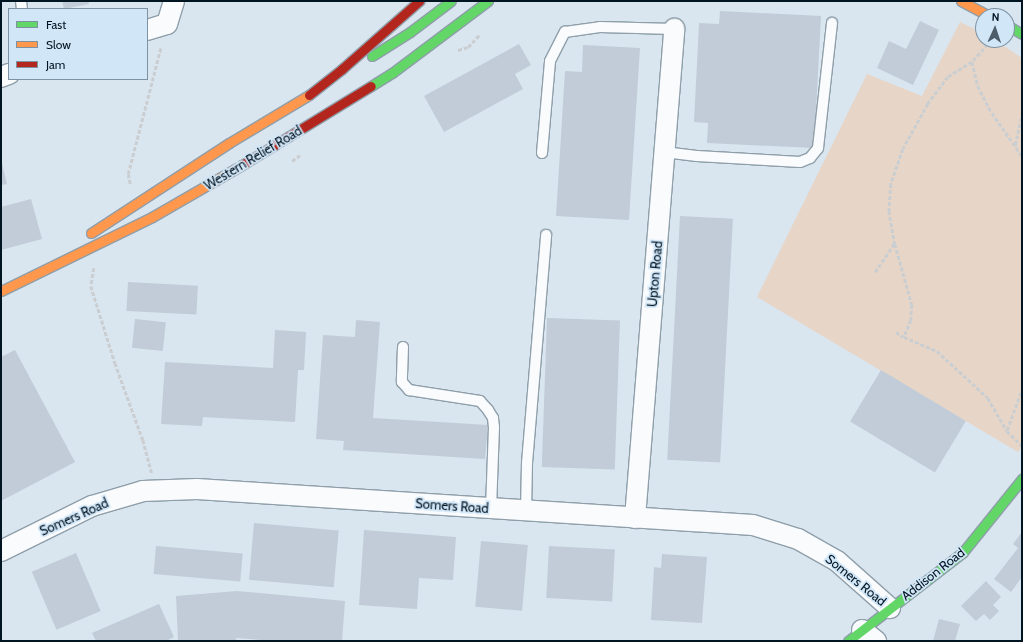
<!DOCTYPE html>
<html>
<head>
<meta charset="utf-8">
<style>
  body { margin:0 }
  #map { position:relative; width:1023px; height:642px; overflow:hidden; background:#d9e5ef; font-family:Cabin,sans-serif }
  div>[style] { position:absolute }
  .green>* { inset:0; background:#e7d6c8 }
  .building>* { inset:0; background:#c1ccd8; transform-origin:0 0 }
  .path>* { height:2.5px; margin-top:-1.25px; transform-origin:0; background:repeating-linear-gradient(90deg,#cbced1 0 4px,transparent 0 6px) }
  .roads { filter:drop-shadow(1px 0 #8f9faa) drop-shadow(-1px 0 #8f9faa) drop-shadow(0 1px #8f9faa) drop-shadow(0 -1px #8f9faa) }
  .lane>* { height:10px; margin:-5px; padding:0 5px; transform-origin:5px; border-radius:5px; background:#f9fbfd }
  .street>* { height:20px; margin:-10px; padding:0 10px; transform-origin:10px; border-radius:10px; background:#f9fbfd }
  .fast>* { height:9px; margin:-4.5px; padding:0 4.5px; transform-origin:4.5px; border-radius:4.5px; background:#63d668 }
  .slow>* { height:9px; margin:-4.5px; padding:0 4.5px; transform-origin:4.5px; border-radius:4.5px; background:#ff974d }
  .jam>* { height:9px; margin:-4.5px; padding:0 4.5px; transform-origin:4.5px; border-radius:4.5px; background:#b3261e }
  span { translate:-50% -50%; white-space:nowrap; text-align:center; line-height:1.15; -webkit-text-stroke:3.5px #d1e6f7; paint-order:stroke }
  .street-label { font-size:13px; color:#011422 }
  .frame { position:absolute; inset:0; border:2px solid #011422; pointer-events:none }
  .legend { position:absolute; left:8px; top:8px; width:140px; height:72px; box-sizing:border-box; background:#d1e6f7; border:1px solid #7e92a2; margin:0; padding:5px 7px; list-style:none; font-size:12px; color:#011422 }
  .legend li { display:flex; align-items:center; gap:8px; height:20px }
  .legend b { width:20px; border:1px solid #7e92a2 }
  .north { position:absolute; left:975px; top:8px; width:40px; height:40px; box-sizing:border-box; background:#d1e6f7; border:1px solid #7e92a2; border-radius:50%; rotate:3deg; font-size:11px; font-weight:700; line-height:16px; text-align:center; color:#011422 }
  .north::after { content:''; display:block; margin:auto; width:14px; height:18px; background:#4d5d6a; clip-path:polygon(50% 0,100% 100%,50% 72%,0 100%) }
</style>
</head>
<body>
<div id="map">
  <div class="green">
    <i style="clip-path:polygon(960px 22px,983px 33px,983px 40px,995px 40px,1022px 58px,1022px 447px,1018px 452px,757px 297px,867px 74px,922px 96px)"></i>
  </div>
  <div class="building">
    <i style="clip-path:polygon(62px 1px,88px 1px,89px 4px,64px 9px)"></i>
    <i style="clip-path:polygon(720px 11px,821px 16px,814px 148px,707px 143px,708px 123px,694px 122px,699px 23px,719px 24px)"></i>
    <i style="clip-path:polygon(920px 21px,939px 30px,913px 85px,877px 68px,889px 41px,906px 49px)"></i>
    <i style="clip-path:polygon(519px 44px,531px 65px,515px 74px,523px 89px,444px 132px,424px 96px)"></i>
    <i style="clip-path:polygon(583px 45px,640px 48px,629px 220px,556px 216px,565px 71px,582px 72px)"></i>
    <i style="clip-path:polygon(1px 159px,7px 184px,1px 185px)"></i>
    <i style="clip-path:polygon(31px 199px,42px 239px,1px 250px,1px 207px)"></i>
    <i style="left:680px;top:216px;width:53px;height:244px;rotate:3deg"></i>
    <i style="left:128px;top:282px;width:70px;height:29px;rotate:3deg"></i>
    <i style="left:547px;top:318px;width:73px;height:149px;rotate:2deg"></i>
    <i style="left:135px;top:319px;width:31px;height:29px;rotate:6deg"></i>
    <i style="clip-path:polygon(356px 320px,380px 322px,373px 418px,488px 425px,485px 459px,343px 450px,344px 441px,316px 439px,323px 335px,355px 337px)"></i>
    <i style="clip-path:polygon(275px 330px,306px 332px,304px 370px,298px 370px,295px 422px,203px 417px,202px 426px,161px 424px,165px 362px,273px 368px)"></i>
    <i style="clip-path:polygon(15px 350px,75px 462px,1px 501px,1px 357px)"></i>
    <i style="left:881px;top:370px;width:99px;height:60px;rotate:31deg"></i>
    <i style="left:254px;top:523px;width:85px;height:57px;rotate:5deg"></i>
    <i style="clip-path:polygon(364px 530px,456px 537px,453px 580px,419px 578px,417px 609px,359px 605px)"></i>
    <i style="clip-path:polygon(1022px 532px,1022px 577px,1011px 592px,994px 579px,1018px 548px,1013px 544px)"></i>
    <i style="left:481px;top:541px;width:47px;height:66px;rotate:5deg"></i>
    <i style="left:156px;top:546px;width:87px;height:28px;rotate:5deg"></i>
    <i style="left:549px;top:546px;width:66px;height:52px;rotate:3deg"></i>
    <i style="left:76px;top:553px;width:63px;height:48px;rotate:67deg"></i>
    <i style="clip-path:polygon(662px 554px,707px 557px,702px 623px,651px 620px,654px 567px,661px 568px)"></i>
    <i style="clip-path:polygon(986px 581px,1001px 597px,993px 605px,999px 611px,990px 620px,984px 614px,976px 621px,961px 606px)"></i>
    <i style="clip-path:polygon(237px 591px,345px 601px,342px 641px,275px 641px,236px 638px,236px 641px,178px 641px,176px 596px)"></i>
    <i style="clip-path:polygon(159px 604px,174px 637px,166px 641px,96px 641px,92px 633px)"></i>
    <i style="clip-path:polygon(939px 619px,960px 624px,955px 641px,933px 641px)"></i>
  </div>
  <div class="path">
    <i style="left:992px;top:40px;width:30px;rotate:132deg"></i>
    <i style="left:972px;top:62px;width:28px;rotate:148deg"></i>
    <i style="left:948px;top:77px;width:34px;rotate:127deg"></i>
    <i style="left:928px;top:104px;width:51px;rotate:119.1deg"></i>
    <i style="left:903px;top:149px;width:37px;rotate:109deg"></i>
    <i style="left:891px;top:184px;width:27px;rotate:94deg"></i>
    <i style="left:889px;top:211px;width:34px;rotate:80deg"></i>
    <i style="left:895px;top:244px;width:63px;rotate:74.4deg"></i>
    <i style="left:912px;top:305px;width:15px;rotate:94deg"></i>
    <i style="left:911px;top:320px;width:18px;rotate:112deg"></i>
    <i style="left:904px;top:337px;width:36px;rotate:23deg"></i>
    <i style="left:937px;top:351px;width:69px;rotate:42.7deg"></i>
    <i style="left:988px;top:398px;width:38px;rotate:60deg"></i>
    <i style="left:1007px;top:431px;width:21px;rotate:45deg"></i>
    <i style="left:458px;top:50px;width:10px;rotate:-17deg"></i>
    <i style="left:468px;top:47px;width:18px;rotate:-47deg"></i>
    <i style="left:972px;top:62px;width:25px;rotate:76deg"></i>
    <i style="left:978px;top:86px;width:30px;rotate:63deg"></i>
    <i style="left:992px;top:113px;width:52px;rotate:55.1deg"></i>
    <i style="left:1015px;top:145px;width:31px;rotate:-77deg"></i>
    <i style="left:292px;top:161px;width:10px;rotate:-37deg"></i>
    <i style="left:130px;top:184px;width:10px;rotate:-101deg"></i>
    <i style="left:128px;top:174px;width:132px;rotate:-75.5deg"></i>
    <i style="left:94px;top:268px;width:18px;rotate:99deg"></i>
    <i style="left:91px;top:286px;width:81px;rotate:72.7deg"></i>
    <i style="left:115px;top:363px;width:82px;rotate:70deg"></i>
    <i style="left:143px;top:440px;width:34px;rotate:75deg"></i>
    <i style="left:875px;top:272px;width:34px;rotate:-56deg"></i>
    <i style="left:896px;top:332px;width:9px;rotate:32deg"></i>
    <i style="left:1007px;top:430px;width:44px;rotate:-69.9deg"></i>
  </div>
  <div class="roads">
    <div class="lane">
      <i style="left:21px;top:1px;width:8px;rotate:83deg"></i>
      <i style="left:664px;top:152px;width:33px;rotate:7deg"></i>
      <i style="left:697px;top:156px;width:103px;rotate:3.3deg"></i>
      <i style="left:800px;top:162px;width:11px;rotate:-22deg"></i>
      <i style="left:810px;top:158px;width:13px;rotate:-51deg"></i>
      <i style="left:818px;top:148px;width:126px;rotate:-83.6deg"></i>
      <i style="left:542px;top:153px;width:92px;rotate:-85deg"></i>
      <i style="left:550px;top:61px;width:33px;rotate:-63deg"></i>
      <i style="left:565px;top:32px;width:35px;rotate:-8deg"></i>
      <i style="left:600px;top:27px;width:74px;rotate:1.5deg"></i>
      <i style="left:403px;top:347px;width:35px;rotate:92deg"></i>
      <i style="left:402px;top:382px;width:11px;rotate:49deg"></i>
      <i style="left:409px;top:390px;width:72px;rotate:8.8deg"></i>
      <i style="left:480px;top:401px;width:12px;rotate:48deg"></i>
      <i style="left:488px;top:410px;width:9px;rotate:58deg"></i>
      <i style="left:493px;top:418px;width:9px;rotate:84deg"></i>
      <i style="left:494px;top:427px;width:82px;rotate:92.1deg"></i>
      <i style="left:526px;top:511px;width:48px;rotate:-88.8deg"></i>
      <i style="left:527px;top:463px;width:229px;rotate:-85.2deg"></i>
    </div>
    <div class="street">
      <i style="left:147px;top:30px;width:21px;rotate:-17deg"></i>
      <i style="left:167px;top:24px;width:24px;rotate:-73deg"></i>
      <i style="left:1px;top:77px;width:9px;rotate:-21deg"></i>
      <i style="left:635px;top:518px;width:491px;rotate:-85.4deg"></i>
      <i style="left:1px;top:551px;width:102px;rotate:-26.3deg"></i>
      <i style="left:92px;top:506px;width:53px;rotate:-16.4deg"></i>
      <i style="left:143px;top:491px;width:54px;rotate:-2.1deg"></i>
      <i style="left:197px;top:489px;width:557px;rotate:3.7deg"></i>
      <i style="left:753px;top:525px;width:47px;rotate:17.3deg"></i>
      <i style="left:798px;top:539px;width:45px;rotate:29.4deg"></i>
      <i style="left:837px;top:561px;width:71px;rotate:41.6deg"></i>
      <i style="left:862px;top:630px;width:18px;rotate:38deg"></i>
    </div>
    <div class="fast">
      <i style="left:1007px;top:25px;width:17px;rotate:31deg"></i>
      <i style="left:372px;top:56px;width:45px;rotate:-32.3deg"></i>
      <i style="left:410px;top:32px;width:51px;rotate:-37.1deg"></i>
      <i style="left:371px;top:86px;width:25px;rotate:-32deg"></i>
      <i style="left:392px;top:73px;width:120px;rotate:-36.9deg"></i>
      <i style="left:848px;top:641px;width:145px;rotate:-37.7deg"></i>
      <i style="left:963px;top:552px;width:94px;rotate:-51.1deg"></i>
    </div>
    <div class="slow">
      <i style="left:961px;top:1px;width:32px;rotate:28deg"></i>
      <i style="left:91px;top:233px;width:165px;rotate:-33.1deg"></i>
      <i style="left:229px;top:143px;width:93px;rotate:-31deg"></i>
      <i style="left:1px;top:291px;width:168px;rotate:-26.1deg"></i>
      <i style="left:152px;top:217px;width:104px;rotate:-30deg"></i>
    </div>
    <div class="jam">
      <i style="left:309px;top:95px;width:42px;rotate:-38.2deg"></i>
      <i style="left:342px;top:69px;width:103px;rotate:-41.4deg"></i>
      <i style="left:242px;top:165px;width:151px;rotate:-31.5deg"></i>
    </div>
  </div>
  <div class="street-label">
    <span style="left:253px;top:158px;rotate:-31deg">Western Relief Road</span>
    <span style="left:655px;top:274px;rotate:-85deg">Upton Road</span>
    <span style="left:452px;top:506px;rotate:4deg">Somers Road</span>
    <span style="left:74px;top:517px;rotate:-24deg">Somers Road</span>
    <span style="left:933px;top:574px;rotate:-38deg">Addison Road</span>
    <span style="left:856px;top:580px;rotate:39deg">Somers Road</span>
  </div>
  <div class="frame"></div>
  <ul class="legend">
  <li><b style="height:5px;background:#63d668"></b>Fast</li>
  <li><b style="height:5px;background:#ff974d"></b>Slow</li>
  <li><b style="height:5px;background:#b3261e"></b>Jam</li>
  </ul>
  <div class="north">N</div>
</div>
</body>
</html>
